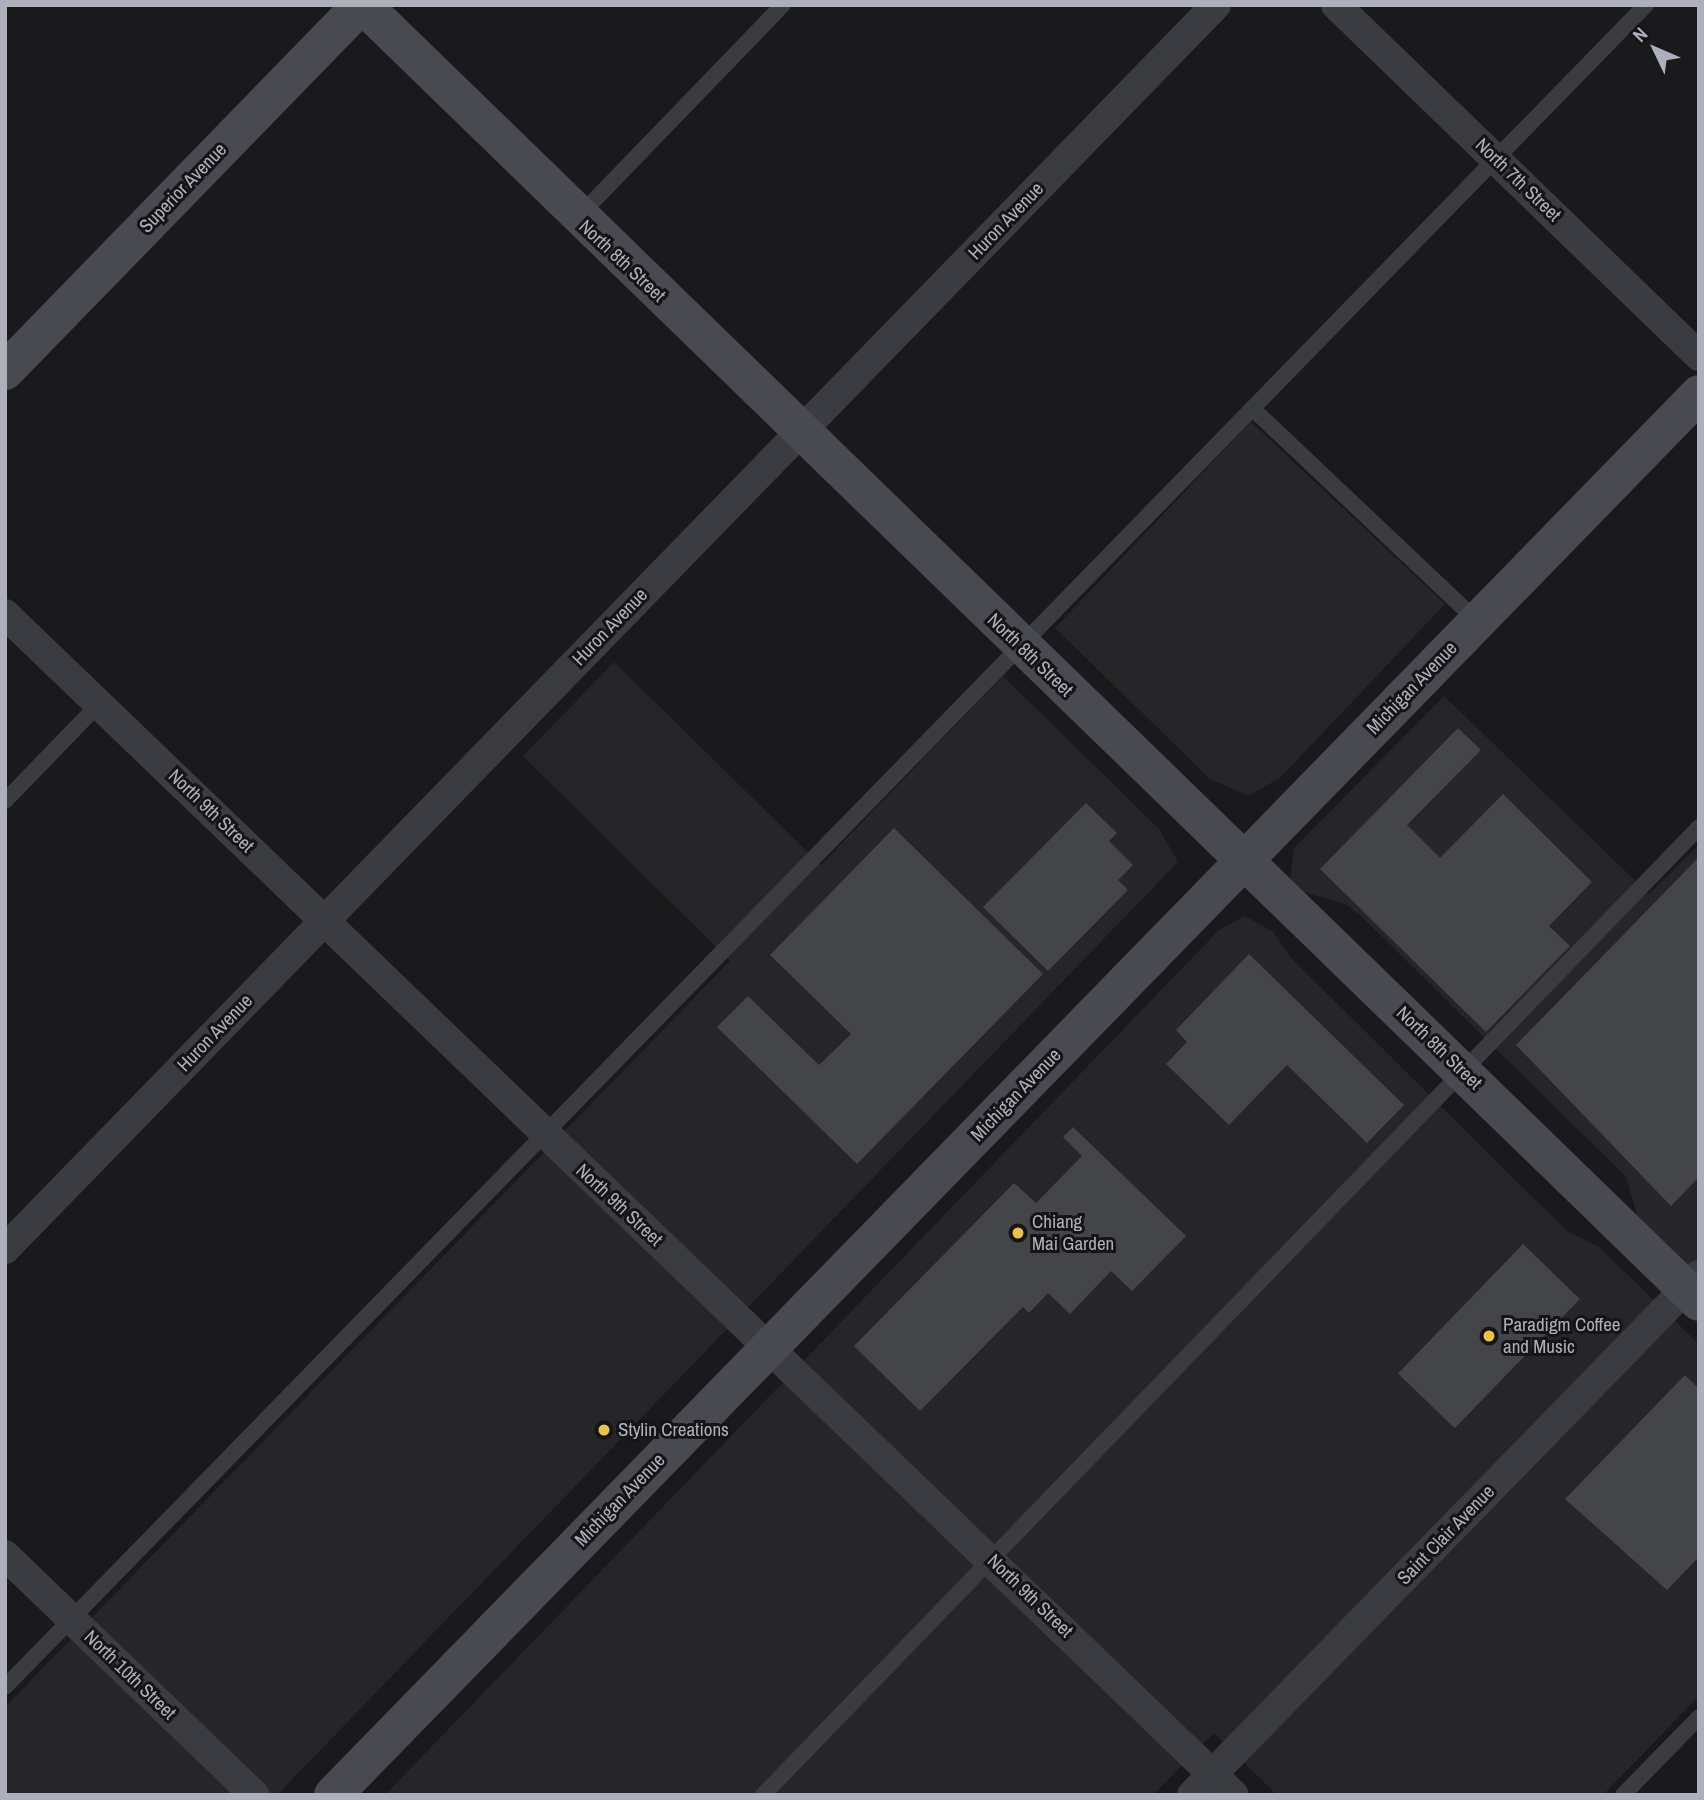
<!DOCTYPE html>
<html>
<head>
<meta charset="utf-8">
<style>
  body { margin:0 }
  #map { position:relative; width:1704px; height:1800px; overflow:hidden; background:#1a1a1c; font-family:"Archivo Narrow",sans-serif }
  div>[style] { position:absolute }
  .built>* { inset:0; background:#262629 }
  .building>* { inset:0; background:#444549; transform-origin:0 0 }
  .lane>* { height:16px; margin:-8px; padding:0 8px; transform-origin:8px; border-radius:8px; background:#3b3c41 }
  .street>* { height:30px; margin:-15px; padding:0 15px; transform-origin:15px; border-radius:15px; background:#3b3c41 }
  .secondary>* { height:38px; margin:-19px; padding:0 19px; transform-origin:19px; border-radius:19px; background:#494a51 }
  .dots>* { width:19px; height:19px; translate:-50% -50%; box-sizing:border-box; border:4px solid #151517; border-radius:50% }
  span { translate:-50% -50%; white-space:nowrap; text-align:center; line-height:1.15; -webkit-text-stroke:6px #151517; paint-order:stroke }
  .street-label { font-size:19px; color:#adb0bb }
  .poi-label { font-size:19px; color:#adb0bb }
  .left { translate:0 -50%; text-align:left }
  .frame { position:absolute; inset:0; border:7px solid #adb0bb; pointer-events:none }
  .north { position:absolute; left:1620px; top:14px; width:70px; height:70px; -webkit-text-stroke:5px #151517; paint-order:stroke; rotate:314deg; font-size:19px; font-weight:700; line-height:28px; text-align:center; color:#adb0bb }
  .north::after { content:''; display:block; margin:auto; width:24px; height:32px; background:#adb0bb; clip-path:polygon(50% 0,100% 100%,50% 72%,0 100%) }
</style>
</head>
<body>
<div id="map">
  <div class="built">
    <i style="clip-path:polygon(1251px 422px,1445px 604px,1281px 777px,1249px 796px,1210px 779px,1055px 628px)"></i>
    <i style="clip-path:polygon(614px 662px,821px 865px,1003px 676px,1159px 829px,1178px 862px,277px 1795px,5px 1795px,5px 1707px,730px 961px,523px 756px)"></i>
    <i style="clip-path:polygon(1444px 696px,1649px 894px,1699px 845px,1699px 1276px,1637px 1215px,1626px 1177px,1361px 916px,1345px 904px,1300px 891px,1290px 879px,1294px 848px)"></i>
    <i style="clip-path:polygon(1245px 916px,1273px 932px,1292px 959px,1567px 1231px,1599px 1247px,1699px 1344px,1699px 1696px,1603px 1795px,1277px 1795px,1214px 1733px,1153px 1795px,385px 1795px,1219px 930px)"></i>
  </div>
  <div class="building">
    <i style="clip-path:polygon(1458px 728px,1481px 750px,1407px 825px,1440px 858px,1503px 794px,1592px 882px,1549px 926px,1570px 946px,1486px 1032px,1320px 869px)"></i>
    <i style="clip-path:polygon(1086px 803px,1117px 833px,1109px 841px,1133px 865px,1118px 880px,1128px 890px,1048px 971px,983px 907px)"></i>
    <i style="clip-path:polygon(894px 828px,1043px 974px,857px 1164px,717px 1027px,748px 996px,819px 1065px,851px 1034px,770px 955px)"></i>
    <i style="clip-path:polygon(1699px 857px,1699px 1177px,1671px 1206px,1516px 1045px)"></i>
    <i style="clip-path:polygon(1249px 954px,1404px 1105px,1367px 1143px,1287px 1065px,1229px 1125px,1166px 1064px,1187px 1042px,1176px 1030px)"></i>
    <i style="clip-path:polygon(1073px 1127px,1186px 1236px,1132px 1291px,1111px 1271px,1070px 1314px,1048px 1293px,1029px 1313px,1023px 1307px,920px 1411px,854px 1346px,1014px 1183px,1036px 1203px,1082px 1156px,1063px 1137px)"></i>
    <i style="left:1523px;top:1244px;width:79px;height:180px;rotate:44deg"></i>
    <i style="clip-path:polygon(1685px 1375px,1699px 1389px,1699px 1557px,1667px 1590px,1565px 1499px)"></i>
  </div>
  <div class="lane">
    <i style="left:579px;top:216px;width:293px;rotate:-46deg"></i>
    <i style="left:1253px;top:409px;width:308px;rotate:43.4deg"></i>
    <i style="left:5px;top:801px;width:135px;rotate:-45.9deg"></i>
    <i style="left:5px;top:1687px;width:2350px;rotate:-45.71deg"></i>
    <i style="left:763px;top:1795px;width:1347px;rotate:-45.96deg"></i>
    <i style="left:1623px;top:1795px;width:109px;rotate:-45.7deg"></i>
  </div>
  <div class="street">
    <i style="left:1336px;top:5px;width:505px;rotate:44.04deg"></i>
    <i style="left:5px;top:614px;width:1704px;rotate:43.86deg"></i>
    <i style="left:5px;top:1249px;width:1736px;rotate:-45.77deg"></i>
    <i style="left:5px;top:1555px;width:346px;rotate:43.9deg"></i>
    <i style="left:1192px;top:1795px;width:726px;rotate:-45.73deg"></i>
  </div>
  <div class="secondary">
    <i style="left:363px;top:5px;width:1862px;rotate:44.15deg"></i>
    <i style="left:5px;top:371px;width:511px;rotate:-45.79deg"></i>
    <i style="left:333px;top:1795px;width:1957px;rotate:-45.72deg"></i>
  </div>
  <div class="dots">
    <i style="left:1018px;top:1233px;background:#eac344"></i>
    <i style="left:1489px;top:1336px;background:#eac344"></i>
    <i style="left:604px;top:1430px;background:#eac344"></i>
  </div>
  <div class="street-label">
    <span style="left:1518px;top:180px;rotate:44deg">North 7th Street</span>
    <span style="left:183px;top:188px;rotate:-46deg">Superior Avenue</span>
    <span style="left:1006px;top:221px;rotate:-46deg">Huron Avenue</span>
    <span style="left:622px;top:261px;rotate:43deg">North 8th Street</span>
    <span style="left:610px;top:627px;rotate:-46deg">Huron Avenue</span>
    <span style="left:1030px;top:655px;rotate:44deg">North 8th Street</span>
    <span style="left:1412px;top:688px;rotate:-46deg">Michigan Avenue</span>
    <span style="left:211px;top:811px;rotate:44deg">North 9th Street</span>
    <span style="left:215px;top:1033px;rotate:-46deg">Huron Avenue</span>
    <span style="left:1439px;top:1048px;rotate:44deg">North 8th Street</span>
    <span style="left:1016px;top:1095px;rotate:-46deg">Michigan Avenue</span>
    <span style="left:619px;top:1205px;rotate:43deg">North 9th Street</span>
    <span style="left:620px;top:1500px;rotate:-46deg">Michigan Avenue</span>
    <span style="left:1446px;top:1535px;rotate:-46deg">Saint Clair Avenue</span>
    <span style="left:1030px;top:1596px;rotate:44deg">North 9th Street</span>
    <span style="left:130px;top:1675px;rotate:44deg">North 10th Street</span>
  </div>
  <div class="poi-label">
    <span class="left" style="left:1032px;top:1233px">Chiang<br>Mai Garden</span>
    <span class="left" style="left:1503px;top:1336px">Paradigm Coffee<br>and Music</span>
    <span class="left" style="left:618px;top:1430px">Stylin Creations</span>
  </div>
  <div class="frame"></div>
  <div class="north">N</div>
</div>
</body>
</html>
